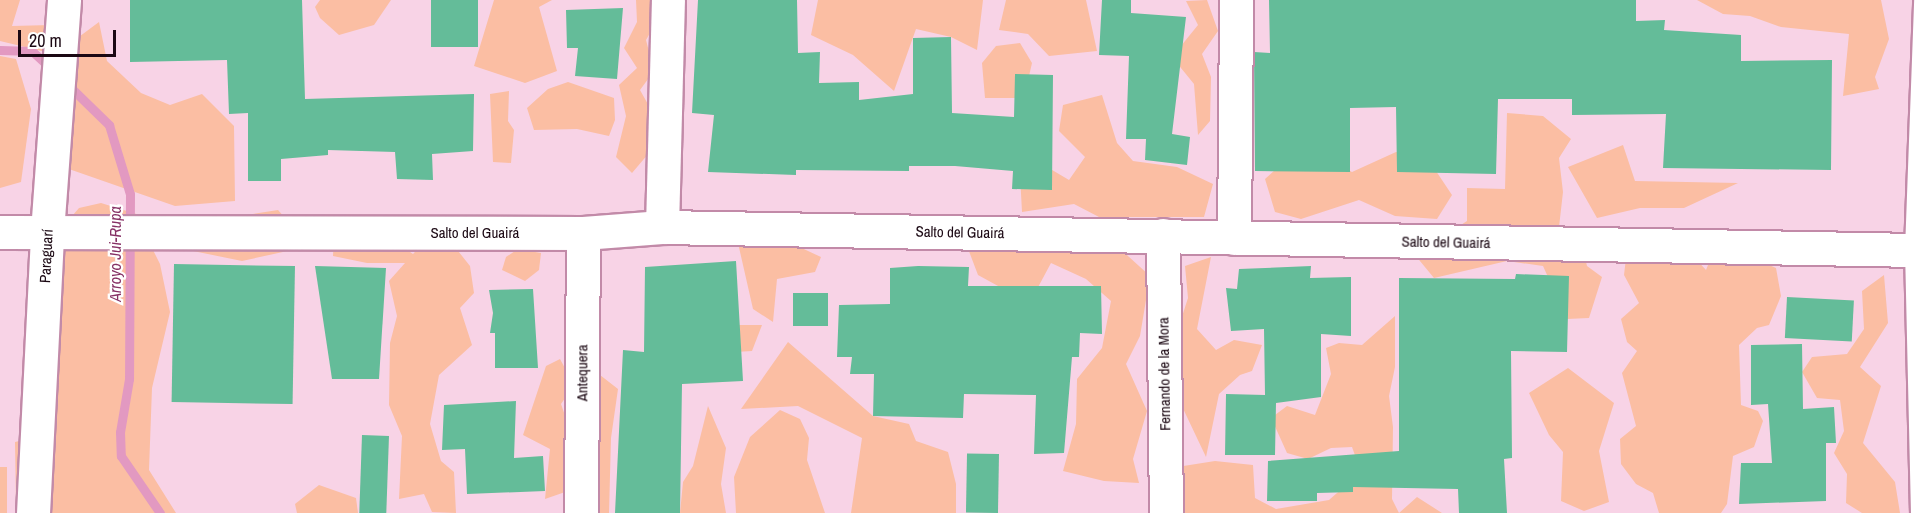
<!DOCTYPE html>
<html>
<head>
<meta charset="utf-8">
<style>
  body { margin:0 }
  #map { position:relative; width:1931px; height:513px; overflow:hidden; background:#f8d3e6; font-family:"Archivo Narrow",sans-serif }
  div>[style] { position:absolute }
  .green>* { inset:0; background:#fbbea3; transform-origin:0 0 }
  .stream>* { height:9px; margin:-4.5px; padding:0 4.5px; transform-origin:4.5px; border-radius:4.5px; background:#e299c1 }
  .building>* { inset:0; background:#64bc99; transform-origin:0 0 }
  .roads { filter:drop-shadow(2px 0 #c28aa8) drop-shadow(-2px 0 #c28aa8) drop-shadow(0 2px #c28aa8) drop-shadow(0 -2px #c28aa8) }
  .street>* { height:33px; margin:-16.5px; padding:0 16.5px; transform-origin:16.5px; border-radius:16.5px; background:#fff }
  span { translate:-50% -50%; white-space:nowrap; text-align:center; line-height:1.15; -webkit-text-stroke:4.5px #fff; paint-order:stroke }
  .street-label { font-size:15px; color:#1b0813 }
  .water-label { font-size:16px; color:#863165; font-style:italic }
  .scale { position:absolute; left:18px; top:30px; width:98px; height:27px; box-sizing:border-box; border:3px solid #1b0813; border-top:0; padding-left:8px; font-size:18px; line-height:21px; white-space:nowrap; color:#1b0813; -webkit-text-stroke:4px #fff; paint-order:stroke }
</style>
</head>
<body>
<div id="map">
  <div class="green">
    <i style="clip-path:polygon(0 0,20px 0,12px 26px,51px 25px,50px 53px,0 41px)"></i>
    <i style="clip-path:polygon(320px 0,391px 0,374px 25px,339px 35px,320px 18px,315px 7px)"></i>
    <i style="clip-path:polygon(494px 0,552px 0,539px 7px,557px 71px,525px 83px,474px 66px)"></i>
    <i style="clip-path:polygon(636px 0,657px 0,658px 19px,646px 40px,654px 71px,640px 90px,654px 115px,649px 153px,632px 173px,616px 157px,626px 116px,619px 85px,637px 68px,624px 48px,637px 22px)"></i>
    <i style="clip-path:polygon(818px 0,983px 0,977px 50px,951px 37px,916px 29px,894px 91px,853px 55px,811px 35px)"></i>
    <i style="clip-path:polygon(1006px 0,1086px 0,1097px 51px,1049px 56px,1028px 34px,999px 30px)"></i>
    <i style="clip-path:polygon(1207px 0,1218px 31px,1202px 54px,1211px 77px,1210px 121px,1198px 135px,1194px 84px,1172px 57px,1198px 25px,1186px 1px)"></i>
    <i style="clip-path:polygon(1697px 0,1881px 0,1889px 39px,1875px 77px,1879px 89px,1843px 96px,1849px 34px,1781px 27px,1750px 16px,1723px 14px)"></i>
    <i style="clip-path:polygon(99px 22px,107px 61px,141px 93px,170px 105px,202px 94px,234px 126px,235px 201px,175px 206px,66px 168px,60px 51px)"></i>
    <i style="clip-path:polygon(1020px 43px,1032px 63px,1024px 98px,985px 98px,982px 63px,996px 46px)"></i>
    <i style="clip-path:polygon(0 56px,16px 59px,31px 109px,21px 182px,0 188px)"></i>
    <i style="clip-path:polygon(568px 82px,614px 98px,615px 120px,609px 136px,577px 129px,534px 130px,527px 108px,548px 89px)"></i>
    <i style="clip-path:polygon(509px 91px,508px 121px,514px 130px,511px 163px,493px 162px,490px 94px)"></i>
    <i style="clip-path:polygon(1102px 95px,1117px 143px,1133px 161px,1177px 167px,1213px 184px,1204px 217px,1099px 217px,1074px 204px,1022px 212px,1020px 175px,1042px 164px,1069px 180px,1085px 157px,1059px 131px,1063px 105px)"></i>
    <i style="clip-path:polygon(1507px 113px,1543px 116px,1571px 139px,1559px 158px,1563px 192px,1559px 227px,1580px 235px,1587px 266px,1602px 277px,1589px 318px,1567px 319px,1543px 266px,1507px 261px,1434px 278px,1415px 255px,1467px 221px,1467px 188px,1505px 189px)"></i>
    <i style="clip-path:polygon(1623px 145px,1635px 181px,1738px 183px,1684px 208px,1640px 208px,1597px 218px,1568px 167px)"></i>
    <i style="clip-path:polygon(1302px 146px,1352px 172px,1396px 152px,1426px 156px,1452px 195px,1437px 219px,1395px 216px,1359px 200px,1301px 219px,1275px 212px,1265px 179px)"></i>
    <i style="clip-path:polygon(101px 203px,146px 217px,228px 218px,278px 210px,310px 246px,242px 261px,149px 242px,160px 264px,170px 312px,152px 388px,149px 470px,176px 513px,36px 513px,16px 503px,15px 442px,36px 437px,61px 330px,28px 309px,28px 267px,79px 208px)"></i>
    <i style="clip-path:polygon(439px 227px,470px 266px,474px 293px,460px 308px,472px 345px,439px 375px,430px 424px,441px 461px,454px 472px,456px 513px,432px 512px,424px 494px,399px 499px,402px 436px,389px 405px,390px 343px,397px 316px,389px 281px,405px 263px,367px 263px,333px 256px,334px 232px,392px 240px,413px 254px)"></i>
    <i style="clip-path:polygon(780px 238px,821px 257px,815px 272px,777px 279px,773px 322px,753px 309px,738px 243px)"></i>
    <i style="clip-path:polygon(967px 246px,1117px 246px,1150px 276px,1140px 336px,1126px 364px,1147px 411px,1133px 459px,1139px 483px,1104px 481px,1063px 471px,1076px 424px,1077px 379px,1102px 348px,1111px 301px,1086px 279px,1051px 263px,1021px 319px,1009px 292px,978px 275px)"></i>
    <i style="clip-path:polygon(518px 249px,541px 253px,539px 270px,525px 281px,502px 270px,506px 257px)"></i>
    <i style="clip-path:polygon(1712px 255px,1751px 257px,1776px 268px,1781px 296px,1769px 325px,1757px 328px,1739px 345px,1741px 405px,1758px 411px,1763px 421px,1754px 447px,1733px 456px,1727px 504px,1721px 513px,1659px 513px,1653px 493px,1636px 484px,1621px 464px,1620px 439px,1636px 426px,1622px 373px,1637px 351px,1627px 342px,1621px 319px,1639px 303px,1624px 275px,1626px 258px,1694px 257px,1706px 270px)"></i>
    <i style="clip-path:polygon(1211px 257px,1197px 329px,1216px 350px,1234px 340px,1262px 345px,1252px 371px,1240px 375px,1219px 394px,1206px 457px,1178px 398px,1177px 332px,1188px 298px,1185px 266px)"></i>
    <i style="clip-path:polygon(1884px 275px,1888px 323px,1860px 367px,1881px 386px,1863px 443px,1895px 482px,1900px 513px,1862px 513px,1846px 503px,1847px 474px,1834px 453px,1844px 431px,1840px 400px,1817px 398px,1802px 372px,1812px 357px,1847px 354px,1864px 329px,1862px 291px)"></i>
    <i style="clip-path:polygon(1395px 316px,1395px 367px,1389px 396px,1393px 427px,1392px 499px,1399px 513px,1417px 497px,1442px 513px,1184px 513px,1171px 486px,1177px 467px,1215px 461px,1253px 465px,1255px 498px,1276px 509px,1329px 500px,1361px 472px,1352px 447px,1331px 448px,1308px 459px,1287px 453px,1273px 422px,1275px 415px,1287px 406px,1315px 415px,1331px 374px,1326px 348px,1339px 343px,1362px 345px)"></i>
    <i style="clip-path:polygon(728px 325px,762px 325px,752px 351px,719px 353px)"></i>
    <i style="clip-path:polygon(788px 342px,873px 416px,909px 424px,916px 441px,948px 452px,956px 484px,956px 513px,851px 513px,862px 438px,798px 406px,741px 409px)"></i>
    <i style="clip-path:polygon(560px 359px,574px 385px,561px 404px,570px 430px,568px 491px,545px 499px,550px 449px,523px 435px,546px 366px)"></i>
    <i style="clip-path:polygon(1568px 368px,1614px 403px,1599px 451px,1609px 502px,1584px 511px,1561px 501px,1563px 452px,1549px 435px,1529px 393px)"></i>
    <i style="clip-path:polygon(600px 375px,618px 389px,611px 438px,609px 513px,592px 513px,589px 391px)"></i>
    <i style="clip-path:polygon(708px 406px,726px 448px,721px 484px,726px 513px,680px 513px,683px 482px,693px 466px)"></i>
    <i style="clip-path:polygon(780px 410px,800px 419px,809px 438px,807px 460px,825px 513px,736px 513px,734px 477px,750px 437px)"></i>
    <i style="left:7px;top:467px;width:46px;height:7px;rotate:90deg"></i>
    <i style="clip-path:polygon(319px 485px,356px 498px,358px 513px,297px 513px,295px 504px)"></i>
  </div>
  <div class="stream">
    <i style="left:0;top:50px;width:32px;rotate:2deg"></i>
    <i style="left:32px;top:51px;width:25px;rotate:43deg"></i>
    <i style="left:65px;top:82px;width:62px;rotate:44.3deg"></i>
    <i style="left:109px;top:125px;width:72px;rotate:73.1deg"></i>
    <i style="left:130px;top:194px;width:185px;rotate:90.3deg"></i>
    <i style="left:129px;top:379px;width:54px;rotate:99.6deg"></i>
    <i style="left:120px;top:432px;width:24px;rotate:88deg"></i>
    <i style="left:121px;top:456px;width:69px;rotate:55.6deg"></i>
  </div>
  <div class="building">
    <i style="clip-path:polygon(130px 0,302px 0,305px 99px,474px 94px,473px 151px,432px 154px,433px 180px,397px 179px,395px 152px,328px 150px,328px 155px,281px 159px,281px 181px,248px 181px,248px 113px,229px 114px,227px 60px,130px 62px)"></i>
    <i style="left:431px;top:0;width:47px;height:47px"></i>
    <i style="clip-path:polygon(698px 0,797px 0,798px 53px,820px 52px,819px 83px,859px 82px,859px 100px,913px 94px,913px 38px,951px 37px,952px 113px,1014px 117px,1015px 74px,1053px 75px,1052px 190px,1012px 189px,1013px 171px,955px 166px,909px 166px,909px 171px,796px 170px,796px 175px,708px 172px,714px 115px,692px 113px)"></i>
    <i style="clip-path:polygon(1102px 0,1131px 0,1131px 13px,1186px 17px,1172px 134px,1190px 137px,1187px 165px,1145px 160px,1146px 139px,1126px 139px,1129px 56px,1099px 55px)"></i>
    <i style="clip-path:polygon(1269px 0,1636px 0,1636px 21px,1665px 20px,1664px 30px,1741px 35px,1741px 61px,1832px 60px,1831px 170px,1663px 168px,1666px 114px,1572px 115px,1572px 99px,1498px 99px,1496px 174px,1397px 172px,1396px 107px,1350px 108px,1350px 172px,1255px 171px,1254px 52px,1270px 53px)"></i>
    <i style="clip-path:polygon(623px 8px,617px 79px,575px 76px,578px 48px,567px 48px,566px 10px)"></i>
    <i style="clip-path:polygon(736px 261px,743px 381px,682px 384px,680px 513px,615px 513px,623px 350px,644px 352px,645px 267px)"></i>
    <i style="left:174px;top:264px;width:121px;height:138px;rotate:1deg"></i>
    <i style="clip-path:polygon(315px 266px,386px 268px,379px 379px,332px 379px)"></i>
    <i style="clip-path:polygon(918px 266px,969px 267px,968px 286px,1101px 286px,1102px 334px,1080px 333px,1079px 357px,1072px 357px,1064px 453px,1034px 454px,1036px 395px,964px 394px,963px 418px,873px 416px,874px 374px,850px 374px,852px 357px,837px 357px,839px 305px,890px 304px,890px 268px)"></i>
    <i style="clip-path:polygon(1311px 266px,1310px 278px,1351px 277px,1351px 336px,1321px 334px,1321px 397px,1276px 403px,1275px 455px,1225px 455px,1226px 394px,1265px 395px,1264px 329px,1231px 331px,1226px 288px,1237px 289px,1239px 269px)"></i>
    <i style="clip-path:polygon(1516px 274px,1569px 276px,1567px 352px,1511px 351px,1512px 458px,1504px 459px,1507px 513px,1459px 513px,1458px 489px,1353px 487px,1353px 492px,1317px 493px,1317px 501px,1267px 501px,1268px 461px,1399px 451px,1399px 278px,1515px 279px)"></i>
    <i style="clip-path:polygon(533px 289px,538px 368px,495px 368px,495px 333px,490px 333px,493px 313px,489px 290px)"></i>
    <i style="left:828px;top:293px;width:33px;height:35px;rotate:90deg"></i>
    <i style="left:1787px;top:297px;width:67px;height:41px;rotate:3deg"></i>
    <i style="clip-path:polygon(1802px 344px,1803px 409px,1834px 407px,1836px 443px,1826px 443px,1826px 501px,1739px 504px,1741px 463px,1772px 463px,1768px 404px,1751px 405px,1751px 345px)"></i>
    <i style="clip-path:polygon(516px 401px,514px 458px,543px 456px,545px 491px,467px 494px,465px 449px,442px 450px,444px 405px)"></i>
    <i style="left:362px;top:435px;width:27px;height:78px;rotate:2deg"></i>
    <i style="left:999px;top:454px;width:59px;height:32px;rotate:91deg"></i>
  </div>
  <div class="roads">
    <div class="street">
      <i style="left:662px;top:227px;width:227px;rotate:-88.5deg"></i>
      <i style="left:0;top:232px;width:583px;rotate:0.1deg"></i>
      <i style="left:583px;top:233px;width:79px;rotate:-4.3deg"></i>
      <i style="left:662px;top:227px;width:1259px;rotate:1.05deg"></i>
      <i style="left:1163px;top:235px;width:278px;rotate:89.4deg"></i>
      <i style="left:1234px;top:238px;width:238px;rotate:-89.5deg"></i>
      <i style="left:33px;top:513px;width:281px;rotate:-87.1deg"></i>
      <i style="left:47px;top:232px;width:233px;rotate:-85.8deg"></i>
      <i style="left:581px;top:513px;width:280px;rotate:-89.6deg"></i>
      <i style="left:1927px;top:513px;width:263px;rotate:-91.3deg"></i>
      <i style="left:1921px;top:250px;width:250px;rotate:-87.9deg"></i>
    </div>
  </div>
  <div class="street-label">
    <span style="left:960px;top:232px;rotate:1deg">Salto del Guairá</span>
    <span style="left:475px;top:233px">Salto del Guairá</span>
    <span style="left:1446px;top:242px;rotate:1deg">Salto del Guairá</span>
    <span style="left:46px;top:256px;rotate:-87deg">Paraguarí</span>
    <span style="left:582px;top:373px;rotate:-90deg">Antequera</span>
    <span style="left:1164px;top:374px;rotate:-91deg">Fernando de la Mora</span>
  </div>
  <div class="water-label">
    <span style="left:115px;top:254px;rotate:-90deg">Arroyo Jui-Rupa</span>
  </div>
  <div class="scale">20 m</div>
</div>
</body>
</html>
